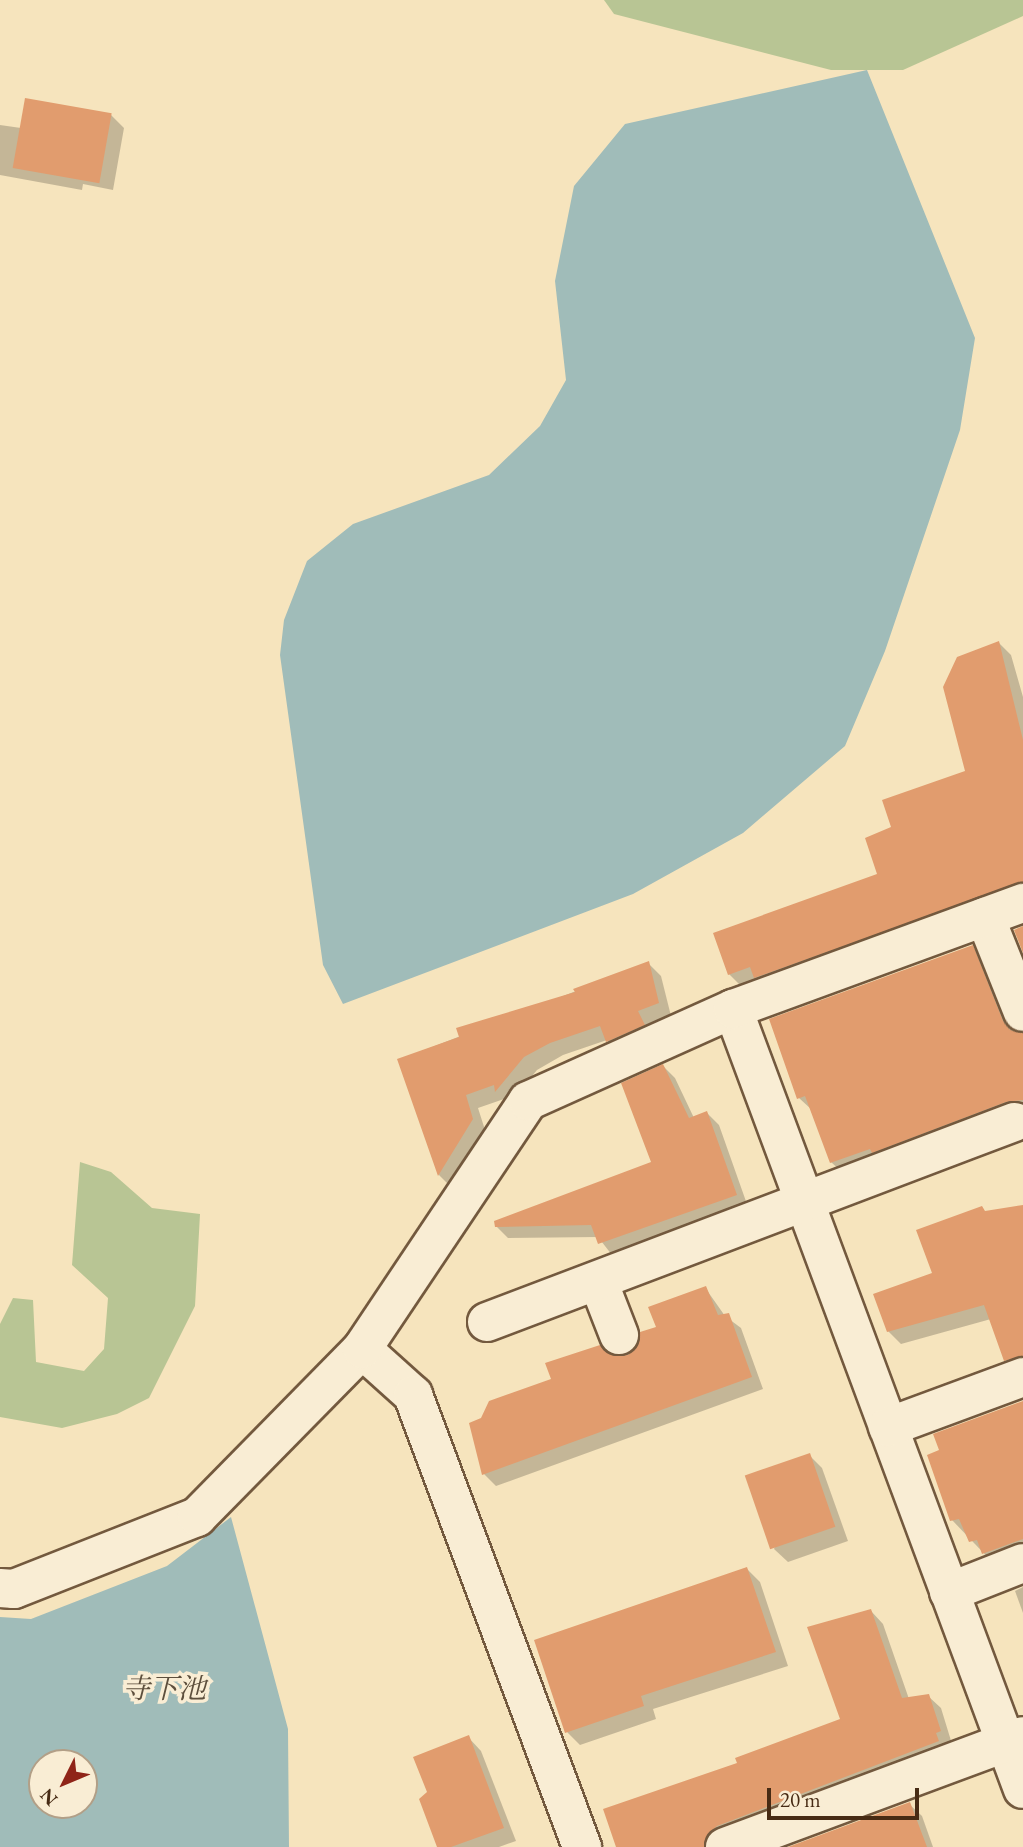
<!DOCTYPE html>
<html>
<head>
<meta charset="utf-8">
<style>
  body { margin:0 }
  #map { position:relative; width:1023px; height:1847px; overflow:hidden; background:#f6e4bd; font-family:"EB Garamond","Noto Serif JP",serif }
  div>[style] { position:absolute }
  .green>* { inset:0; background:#b8c594 }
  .water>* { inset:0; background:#a0bcb9 }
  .shadow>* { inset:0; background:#0003 }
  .building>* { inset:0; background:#e19c6e; transform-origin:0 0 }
  .roads { filter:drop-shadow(2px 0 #73593e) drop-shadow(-2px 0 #73593e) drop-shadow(0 2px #73593e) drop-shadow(0 -2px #73593e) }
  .minor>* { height:38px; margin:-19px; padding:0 19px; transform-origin:19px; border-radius:19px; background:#f9edd4 }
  span { translate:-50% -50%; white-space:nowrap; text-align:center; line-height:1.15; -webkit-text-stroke:7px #f9edd4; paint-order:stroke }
  .water-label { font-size:28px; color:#5d4f3d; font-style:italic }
  .north { position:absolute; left:28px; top:1749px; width:70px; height:70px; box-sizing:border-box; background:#f9edd4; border:2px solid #b29f87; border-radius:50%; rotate:227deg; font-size:19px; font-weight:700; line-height:28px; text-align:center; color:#472b14 }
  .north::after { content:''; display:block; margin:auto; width:24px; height:32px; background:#8f2418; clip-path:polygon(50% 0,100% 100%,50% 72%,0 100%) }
  .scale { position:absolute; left:767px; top:1788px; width:152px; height:32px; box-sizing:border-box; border:4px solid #472b14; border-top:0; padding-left:9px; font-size:21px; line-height:24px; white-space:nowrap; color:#472b14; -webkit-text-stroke:5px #f9edd4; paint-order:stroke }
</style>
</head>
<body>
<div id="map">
  <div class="green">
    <i style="clip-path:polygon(604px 0,1023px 0,1023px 16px,903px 70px,831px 70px,614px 14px)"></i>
    <i style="clip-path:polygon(80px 1162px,111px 1172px,152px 1208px,200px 1214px,195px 1306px,149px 1398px,117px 1414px,62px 1428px,0 1417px,0 1324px,13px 1298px,33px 1300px,36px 1362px,84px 1371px,104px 1349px,108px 1298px,72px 1265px)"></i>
  </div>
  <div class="water">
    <i style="clip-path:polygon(867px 70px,975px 338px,960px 430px,885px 651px,845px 746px,743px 833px,633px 894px,343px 1004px,323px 965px,280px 655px,284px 620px,307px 561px,353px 524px,489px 475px,540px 426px,566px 380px,555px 281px,574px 186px,625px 124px)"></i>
    <i style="clip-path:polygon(evenodd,231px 1517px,288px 1729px,289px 1847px,0 1847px,0 1617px,31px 1619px,167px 1566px,231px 1517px,84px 1763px,84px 1805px,42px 1805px,42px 1763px,84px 1763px)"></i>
  </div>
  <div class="shadow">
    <i style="clip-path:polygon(111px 115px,124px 128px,113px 190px,83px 184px,82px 190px,0 175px,0 125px,21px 128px)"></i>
    <i style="clip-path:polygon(999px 643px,1011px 655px,1023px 697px,1023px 897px,742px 987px,729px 974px,879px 876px,893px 828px,968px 773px)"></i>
    <i style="clip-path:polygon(972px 947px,985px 959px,1014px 1031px,1023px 1035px,1023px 1115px,844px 1174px,831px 1162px,812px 1110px,799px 1098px)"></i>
    <i style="clip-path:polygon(648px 963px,661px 976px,671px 1016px,650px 1024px,657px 1038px,621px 1054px,607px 1040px,563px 1055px,537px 1070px,509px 1104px,504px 1099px,478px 1108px,486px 1133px,452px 1188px,439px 1175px,399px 1060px)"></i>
    <i style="clip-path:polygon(663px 1066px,675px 1078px,694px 1118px,707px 1113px,719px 1125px,748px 1207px,612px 1255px,598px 1237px,508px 1238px,496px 1226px,653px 1163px)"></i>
    <i style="clip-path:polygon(986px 1212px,1023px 1231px,1023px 1364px,991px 1319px,901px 1344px,888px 1331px)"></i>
    <i style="clip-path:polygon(706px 1289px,725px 1316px,741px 1328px,763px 1389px,496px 1486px,484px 1474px,615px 1358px,628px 1357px)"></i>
    <i style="clip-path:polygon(1023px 1403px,1023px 1558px,996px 1566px,952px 1520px)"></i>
    <i style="clip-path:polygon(809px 1455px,822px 1468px,848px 1541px,788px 1562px,774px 1549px)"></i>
    <i style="clip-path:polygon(747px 1569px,760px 1582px,788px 1666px,653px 1709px,656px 1719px,580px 1745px,567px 1732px)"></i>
    <i style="clip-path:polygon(1023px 1587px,1023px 1613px,1015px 1591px)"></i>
    <i style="clip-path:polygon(871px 1611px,883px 1624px,909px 1699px,928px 1696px,941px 1708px,952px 1744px,720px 1847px,617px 1847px,739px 1764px,842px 1720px)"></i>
    <i style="clip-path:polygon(468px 1737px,481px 1751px,516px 1841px,499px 1847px,438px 1847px,429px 1793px)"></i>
    <i style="clip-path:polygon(909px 1804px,922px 1816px,933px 1847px,793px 1847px)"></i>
  </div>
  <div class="building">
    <i style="left:25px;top:98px;width:88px;height:71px;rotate:10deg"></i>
    <i style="clip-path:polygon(999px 641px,1023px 740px,1023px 882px,754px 978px,750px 967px,728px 975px,713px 933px,877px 874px,865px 838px,891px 827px,882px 800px,965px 771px,943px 687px,957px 657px)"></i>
    <i style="clip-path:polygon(1023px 926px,1023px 953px,1014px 930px)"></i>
    <i style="clip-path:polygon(973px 945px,1003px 1021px,1010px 1030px,1023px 1033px,1023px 1100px,1006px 1102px,872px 1153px,870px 1149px,830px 1163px,805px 1096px,797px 1099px,769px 1019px)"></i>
    <i style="clip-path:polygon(649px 961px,659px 1003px,638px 1011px,645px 1025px,606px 1042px,600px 1026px,550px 1043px,524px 1057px,495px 1092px,494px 1085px,466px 1095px,473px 1119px,438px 1176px,397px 1059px,459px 1037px,456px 1028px,575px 992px,573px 989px)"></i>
    <i style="clip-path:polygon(663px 1064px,689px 1118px,707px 1111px,737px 1195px,598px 1244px,591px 1225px,495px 1227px,494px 1221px,651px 1162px,621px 1083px)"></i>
    <i style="clip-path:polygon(1023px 1205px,1023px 1356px,1004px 1361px,984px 1305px,887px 1332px,873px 1294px,932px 1273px,916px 1230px,982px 1206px,985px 1211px)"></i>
    <i style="clip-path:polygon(706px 1286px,718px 1315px,729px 1313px,752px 1377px,482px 1475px,469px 1423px,481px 1418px,489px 1401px,551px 1379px,545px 1363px,600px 1345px,615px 1356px,628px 1355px,636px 1348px,640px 1332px,656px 1327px,648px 1307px)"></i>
    <i style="clip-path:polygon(1023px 1401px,1023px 1539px,982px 1554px,977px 1540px,969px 1542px,959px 1519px,950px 1521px,927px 1455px,939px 1450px,933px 1434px)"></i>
    <i style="left:810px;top:1453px;width:78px;height:69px;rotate:71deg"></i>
    <i style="clip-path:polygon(747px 1567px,776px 1652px,641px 1696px,644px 1706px,565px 1733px,534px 1640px)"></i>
    <i style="clip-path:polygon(871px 1609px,902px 1698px,929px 1694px,941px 1731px,936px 1733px,939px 1741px,717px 1826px,708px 1834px,704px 1847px,616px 1847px,603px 1809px,737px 1763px,735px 1758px,840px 1719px,807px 1627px)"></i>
    <i style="clip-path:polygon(469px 1735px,504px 1828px,451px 1847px,437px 1847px,419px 1799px,427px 1792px,413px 1757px)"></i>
    <i style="clip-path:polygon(910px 1802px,927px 1847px,788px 1847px)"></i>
  </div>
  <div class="roads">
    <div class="minor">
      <i style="left:985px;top:917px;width:102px;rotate:68.2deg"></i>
      <i style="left:733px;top:1009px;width:832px;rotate:69.61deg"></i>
      <i style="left:598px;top:1281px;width:58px;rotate:68.7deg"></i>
      <i style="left:487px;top:1322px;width:564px;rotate:-20.78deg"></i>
      <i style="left:362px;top:1349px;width:69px;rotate:42deg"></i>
      <i style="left:413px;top:1395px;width:483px;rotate:69.5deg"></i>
      <i style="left:888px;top:1427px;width:144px;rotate:-20.3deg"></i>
      <i style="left:0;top:1588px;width:14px;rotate:4deg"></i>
      <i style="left:14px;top:1589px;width:197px;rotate:-21.5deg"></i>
      <i style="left:197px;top:1517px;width:235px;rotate:-45.5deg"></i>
      <i style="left:362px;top:1349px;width:298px;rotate:-56.2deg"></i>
      <i style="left:528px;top:1101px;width:225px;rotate:-24.2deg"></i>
      <i style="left:733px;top:1009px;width:309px;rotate:-20.1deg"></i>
      <i style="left:949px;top:1592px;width:79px;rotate:-21.4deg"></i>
      <i style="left:725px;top:1847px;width:318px;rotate:-20.4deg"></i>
    </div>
  </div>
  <div class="water-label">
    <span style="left:164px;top:1688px">寺下池</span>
  </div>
  <div class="north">N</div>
  <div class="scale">20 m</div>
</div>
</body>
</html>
